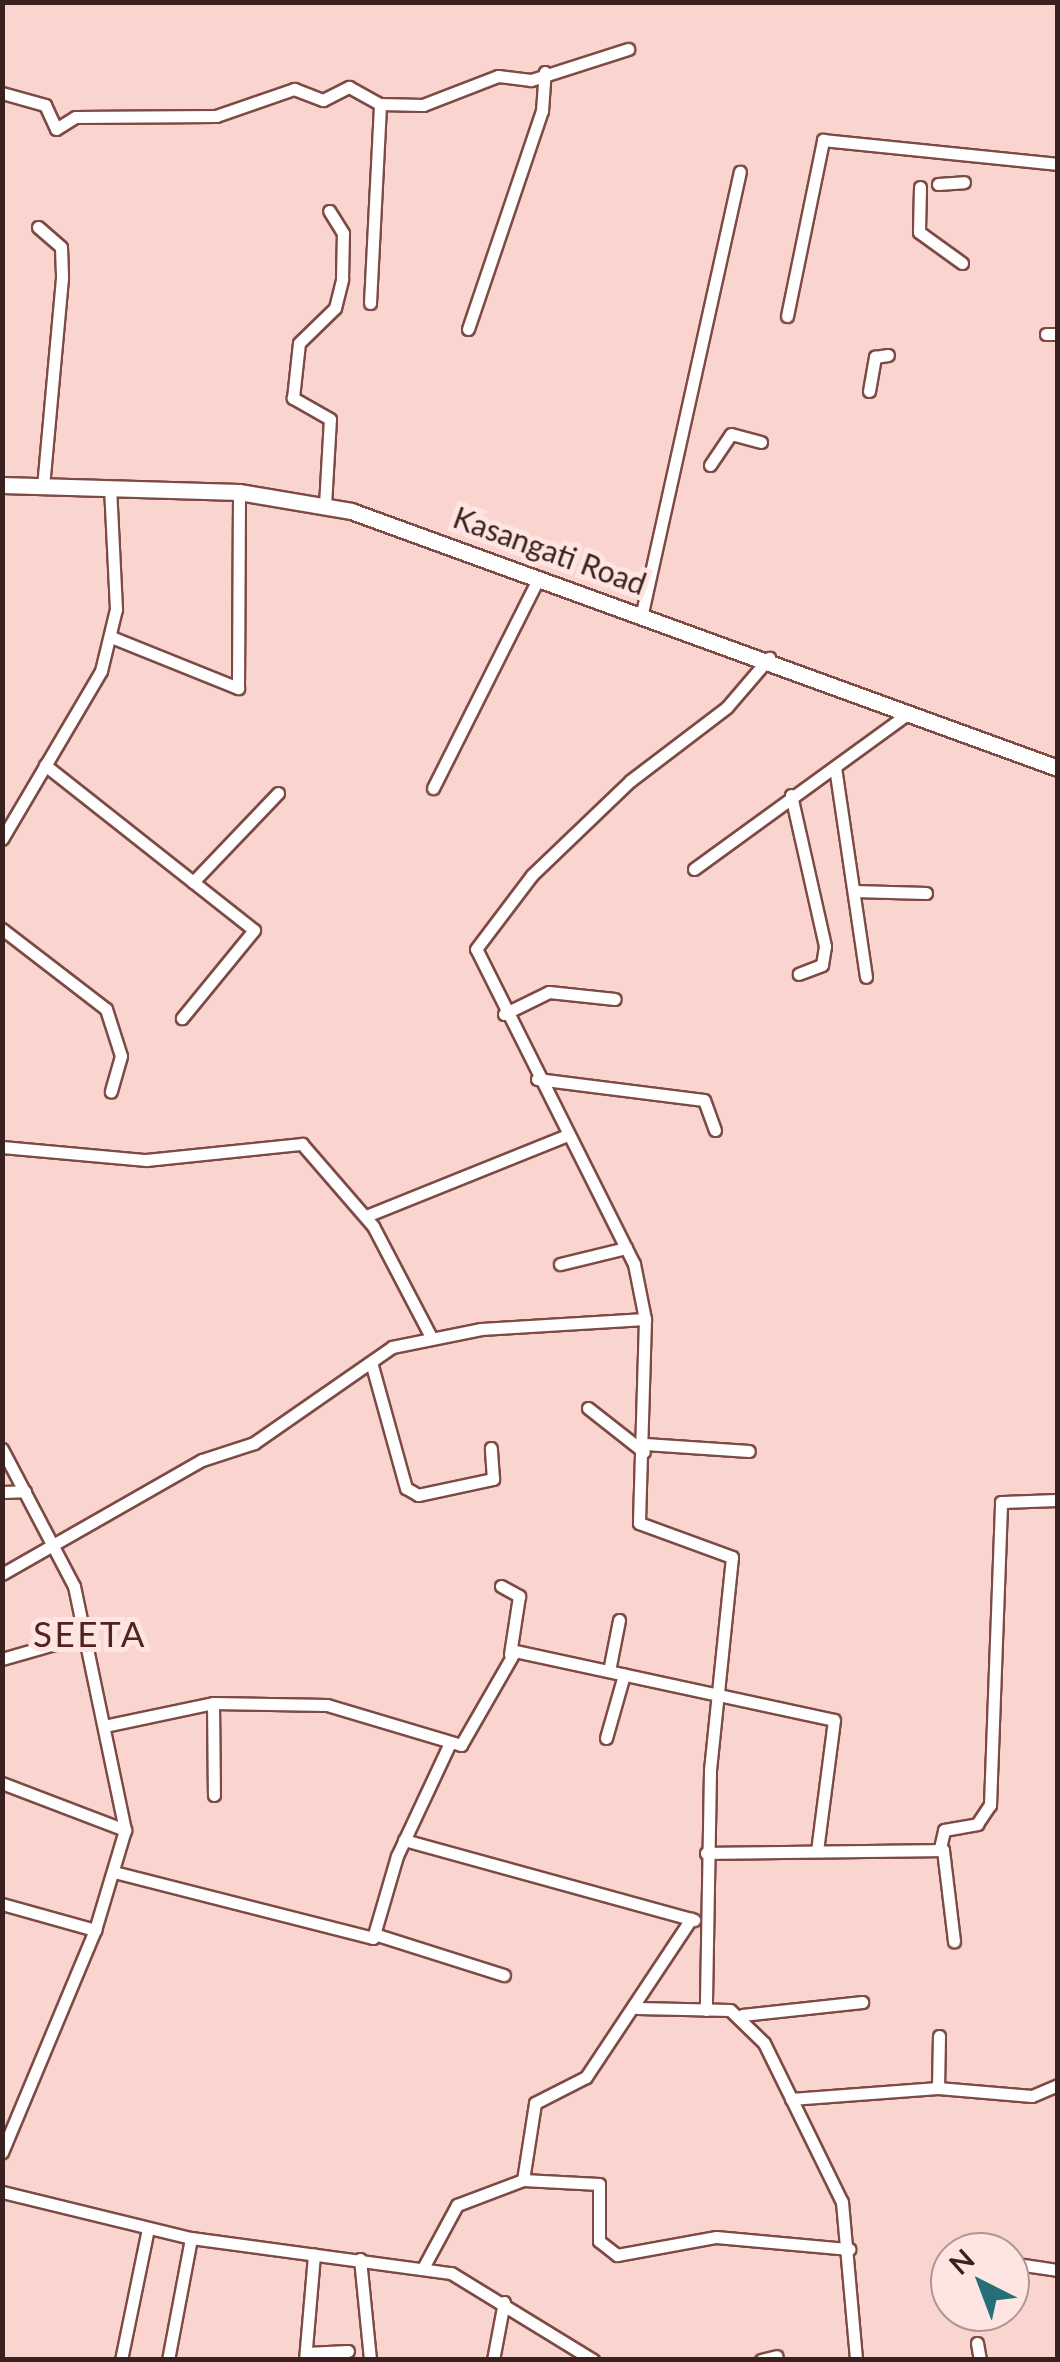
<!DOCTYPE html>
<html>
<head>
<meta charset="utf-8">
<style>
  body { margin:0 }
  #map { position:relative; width:1060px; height:2362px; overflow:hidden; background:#fad4cf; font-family:Lato,sans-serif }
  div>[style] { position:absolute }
  .roads { filter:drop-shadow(2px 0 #7d4a44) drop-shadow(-2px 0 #7d4a44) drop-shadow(0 2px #7d4a44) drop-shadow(0 -2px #7d4a44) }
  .minor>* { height:11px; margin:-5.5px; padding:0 5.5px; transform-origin:5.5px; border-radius:5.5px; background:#fff }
  .tertiary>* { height:15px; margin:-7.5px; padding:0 7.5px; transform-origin:7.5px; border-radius:7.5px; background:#fff }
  span { translate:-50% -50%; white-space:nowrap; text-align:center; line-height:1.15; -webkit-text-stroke:10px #fee5e1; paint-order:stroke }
  .street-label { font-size:30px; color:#38211e }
  .quarter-label { font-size:35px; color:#51231e; letter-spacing:2.5px }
  .frame { position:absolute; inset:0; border:5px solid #38211e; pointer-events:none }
  .north { position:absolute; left:930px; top:2232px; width:100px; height:100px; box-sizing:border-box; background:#fee5e1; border:2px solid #af9793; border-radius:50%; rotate:318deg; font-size:28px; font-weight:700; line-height:40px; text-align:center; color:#38211e }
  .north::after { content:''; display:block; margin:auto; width:35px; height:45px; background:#266f79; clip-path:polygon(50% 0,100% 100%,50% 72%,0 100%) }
</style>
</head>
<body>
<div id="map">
  <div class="roads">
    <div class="minor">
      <i style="left:2px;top:93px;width:45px;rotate:15.6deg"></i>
      <i style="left:45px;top:105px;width:26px;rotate:65deg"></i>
      <i style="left:56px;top:129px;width:22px;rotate:-32deg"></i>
      <i style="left:75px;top:117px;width:141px;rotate:-0.4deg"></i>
      <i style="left:216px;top:116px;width:83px;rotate:-19.1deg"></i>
      <i style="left:294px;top:89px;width:31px;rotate:21deg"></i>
      <i style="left:323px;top:100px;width:29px;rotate:-27deg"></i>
      <i style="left:349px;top:87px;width:35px;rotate:29deg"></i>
      <i style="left:380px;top:104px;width:43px;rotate:1.3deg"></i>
      <i style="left:423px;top:105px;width:80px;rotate:-21.1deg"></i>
      <i style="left:498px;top:76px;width:33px;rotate:7deg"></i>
      <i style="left:531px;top:80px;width:102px;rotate:-17.7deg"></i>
      <i style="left:938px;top:184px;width:26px;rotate:-4deg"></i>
      <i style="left:920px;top:187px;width:45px;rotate:91.3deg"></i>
      <i style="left:919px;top:232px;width:53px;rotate:35.8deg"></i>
      <i style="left:38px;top:227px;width:30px;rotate:41deg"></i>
      <i style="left:61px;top:247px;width:31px;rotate:88deg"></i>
      <i style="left:62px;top:278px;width:209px;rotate:95.2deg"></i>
      <i style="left:370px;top:303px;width:199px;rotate:-87.1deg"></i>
      <i style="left:787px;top:316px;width:180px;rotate:-78.4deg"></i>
      <i style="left:823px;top:140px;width:236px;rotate:5.8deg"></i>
      <i style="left:468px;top:329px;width:230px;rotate:-71.3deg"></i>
      <i style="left:542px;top:111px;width:39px;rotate:-86deg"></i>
      <i style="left:1046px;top:334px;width:12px"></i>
      <i style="left:869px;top:391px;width:35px;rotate:-80deg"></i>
      <i style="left:875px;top:357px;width:13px;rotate:-9deg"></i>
      <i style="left:710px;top:465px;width:37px;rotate:-56deg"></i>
      <i style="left:731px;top:434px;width:31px;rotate:15deg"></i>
      <i style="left:325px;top:505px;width:86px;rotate:-86.7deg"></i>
      <i style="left:330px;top:419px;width:43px;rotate:-150.4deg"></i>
      <i style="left:293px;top:398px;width:55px;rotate:-83.8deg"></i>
      <i style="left:299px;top:343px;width:50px;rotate:-44.2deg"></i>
      <i style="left:335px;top:308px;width:30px;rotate:-76deg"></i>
      <i style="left:342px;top:279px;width:46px;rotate:-88.8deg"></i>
      <i style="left:343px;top:233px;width:26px;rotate:-122deg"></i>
      <i style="left:642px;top:613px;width:452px;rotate:-77.5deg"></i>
      <i style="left:111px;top:637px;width:137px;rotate:21.9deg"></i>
      <i style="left:238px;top:688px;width:196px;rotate:-89.7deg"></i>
      <i style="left:45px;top:765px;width:266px;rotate:38.3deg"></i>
      <i style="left:254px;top:930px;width:114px;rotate:129.3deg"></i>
      <i style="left:835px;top:767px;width:212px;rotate:81.6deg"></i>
      <i style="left:433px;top:788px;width:236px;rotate:-63.3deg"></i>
      <i style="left:791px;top:795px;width:155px;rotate:77.3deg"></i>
      <i style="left:825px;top:946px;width:19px;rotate:99deg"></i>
      <i style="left:822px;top:965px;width:25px;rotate:159deg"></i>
      <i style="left:2px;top:839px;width:195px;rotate:-59.5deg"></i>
      <i style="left:101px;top:671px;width:64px;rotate:-76.4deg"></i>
      <i style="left:116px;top:609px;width:121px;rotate:-92.8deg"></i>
      <i style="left:694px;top:869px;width:263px;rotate:-36deg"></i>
      <i style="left:193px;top:882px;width:123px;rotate:-46.3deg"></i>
      <i style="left:854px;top:891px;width:72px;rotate:1.6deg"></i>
      <i style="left:2px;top:929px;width:131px;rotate:37.6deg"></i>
      <i style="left:106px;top:1009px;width:49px;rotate:72.3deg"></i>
      <i style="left:121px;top:1056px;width:37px;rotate:106deg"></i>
      <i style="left:504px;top:1014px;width:50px;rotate:-26.1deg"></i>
      <i style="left:549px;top:992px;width:66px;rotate:6.1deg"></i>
      <i style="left:537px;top:1079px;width:168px;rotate:7.2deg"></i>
      <i style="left:704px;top:1100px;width:32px;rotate:70deg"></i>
      <i style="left:2px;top:1147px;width:145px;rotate:5.2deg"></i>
      <i style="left:146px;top:1160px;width:157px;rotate:-5.9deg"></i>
      <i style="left:302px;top:1144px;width:108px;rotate:49.1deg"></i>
      <i style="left:373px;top:1226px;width:125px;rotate:62.4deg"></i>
      <i style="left:366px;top:1216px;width:218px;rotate:-21.9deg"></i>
      <i style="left:560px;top:1264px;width:68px;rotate:-13.6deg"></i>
      <i style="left:645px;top:1319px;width:204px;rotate:91.7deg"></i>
      <i style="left:639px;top:1523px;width:99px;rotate:20.1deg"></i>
      <i style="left:732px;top:1557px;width:215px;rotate:95.9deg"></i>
      <i style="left:710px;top:1771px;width:239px;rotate:91deg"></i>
      <i style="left:371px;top:1362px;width:131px;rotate:74.5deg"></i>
      <i style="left:406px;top:1488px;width:14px;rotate:30deg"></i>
      <i style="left:418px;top:1495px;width:77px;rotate:-12deg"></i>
      <i style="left:493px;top:1479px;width:31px;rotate:-94deg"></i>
      <i style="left:588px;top:1408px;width:71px;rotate:38.2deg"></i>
      <i style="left:645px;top:1444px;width:104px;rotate:3.9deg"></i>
      <i style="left:2px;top:1449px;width:155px;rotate:62.3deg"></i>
      <i style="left:74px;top:1586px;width:249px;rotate:78.2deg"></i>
      <i style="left:125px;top:1830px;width:104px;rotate:106.7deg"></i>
      <i style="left:95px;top:1930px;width:241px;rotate:112.7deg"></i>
      <i style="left:2px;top:1492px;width:23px;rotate:-2deg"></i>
      <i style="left:2px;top:1574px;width:230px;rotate:-29.7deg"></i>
      <i style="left:202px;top:1460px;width:55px;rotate:-18.1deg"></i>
      <i style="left:254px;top:1443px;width:168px;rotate:-34.8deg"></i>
      <i style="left:392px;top:1347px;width:91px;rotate:-11.4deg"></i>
      <i style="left:481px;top:1329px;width:164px;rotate:-3.5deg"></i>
      <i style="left:645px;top:1319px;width:56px;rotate:-101.3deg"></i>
      <i style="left:634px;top:1264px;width:352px;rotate:-116.6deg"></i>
      <i style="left:476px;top:949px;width:93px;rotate:-52.9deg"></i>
      <i style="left:532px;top:875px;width:136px;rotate:-43.8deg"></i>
      <i style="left:630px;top:781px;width:122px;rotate:-37.3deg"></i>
      <i style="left:727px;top:707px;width:65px;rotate:-49.4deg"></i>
      <i style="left:501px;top:1586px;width:21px;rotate:29deg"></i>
      <i style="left:519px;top:1596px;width:59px;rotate:98.8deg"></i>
      <i style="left:2px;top:1659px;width:91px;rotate:-16deg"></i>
      <i style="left:609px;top:1671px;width:52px;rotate:-78.9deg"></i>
      <i style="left:213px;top:1703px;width:92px;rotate:89.4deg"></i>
      <i style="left:109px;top:1725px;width:106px;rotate:-11.9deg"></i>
      <i style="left:213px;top:1703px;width:114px;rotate:1deg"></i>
      <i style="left:327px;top:1705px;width:140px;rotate:16.6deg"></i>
      <i style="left:461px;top:1745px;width:108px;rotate:-60.1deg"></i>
      <i style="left:515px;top:1651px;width:326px;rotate:12.2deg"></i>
      <i style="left:834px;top:1720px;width:132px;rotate:97.4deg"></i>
      <i style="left:606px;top:1738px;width:66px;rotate:-74.1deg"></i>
      <i style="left:2px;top:1783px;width:132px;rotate:20.9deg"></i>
      <i style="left:404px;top:1840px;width:301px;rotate:15.4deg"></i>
      <i style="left:940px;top:1848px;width:18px;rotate:-77deg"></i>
      <i style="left:944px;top:1830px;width:34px;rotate:-10deg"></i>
      <i style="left:977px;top:1824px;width:23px;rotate:-56deg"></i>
      <i style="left:990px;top:1805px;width:303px;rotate:-87.9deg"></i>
      <i style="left:1001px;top:1502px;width:57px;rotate:-2deg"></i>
      <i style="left:706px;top:1853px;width:237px;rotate:-0.7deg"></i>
      <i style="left:943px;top:1850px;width:92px;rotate:83.1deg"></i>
      <i style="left:114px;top:1872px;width:267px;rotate:14.3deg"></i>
      <i style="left:373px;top:1938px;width:85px;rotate:-73.7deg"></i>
      <i style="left:397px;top:1856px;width:123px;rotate:-64.9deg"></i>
      <i style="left:2px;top:1904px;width:97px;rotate:15.6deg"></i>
      <i style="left:377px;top:1935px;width:133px;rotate:17.5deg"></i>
      <i style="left:637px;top:2008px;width:93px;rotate:1.2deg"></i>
      <i style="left:730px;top:2010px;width:47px;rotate:44.1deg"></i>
      <i style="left:764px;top:2043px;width:177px;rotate:63.9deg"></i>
      <i style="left:842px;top:2202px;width:159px;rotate:84.9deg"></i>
      <i style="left:742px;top:2015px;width:121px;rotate:-6.2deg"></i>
      <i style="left:938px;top:2088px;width:94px;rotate:4.9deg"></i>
      <i style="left:1032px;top:2096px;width:28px;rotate:-23deg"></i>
      <i style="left:791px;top:2099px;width:147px;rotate:-4.3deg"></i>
      <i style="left:938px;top:2088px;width:52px;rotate:-88.9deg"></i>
      <i style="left:523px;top:2180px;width:76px;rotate:3deg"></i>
      <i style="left:599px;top:2184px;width:57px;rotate:90deg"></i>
      <i style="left:599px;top:2241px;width:23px;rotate:38deg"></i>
      <i style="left:617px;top:2255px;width:101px;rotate:-10.3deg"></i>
      <i style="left:716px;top:2237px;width:134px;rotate:5.2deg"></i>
      <i style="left:2px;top:2192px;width:195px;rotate:13.7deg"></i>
      <i style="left:191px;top:2238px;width:262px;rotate:7.7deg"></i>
      <i style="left:451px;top:2273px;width:167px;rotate:31.5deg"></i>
      <i style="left:360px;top:2259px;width:101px;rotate:84.3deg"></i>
      <i style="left:1010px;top:2263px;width:49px;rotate:8.3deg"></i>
      <i style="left:423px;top:2268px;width:72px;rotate:-61.6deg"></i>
      <i style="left:457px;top:2205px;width:71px;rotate:-20.7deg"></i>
      <i style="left:523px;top:2180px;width:78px;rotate:-81.1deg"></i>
      <i style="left:535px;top:2103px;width:57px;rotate:-27deg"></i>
      <i style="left:586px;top:2077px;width:190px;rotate:-56.4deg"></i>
      <i style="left:977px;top:2343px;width:17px;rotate:80deg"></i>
      <i style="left:306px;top:2353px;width:42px;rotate:-2.7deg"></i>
      <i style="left:121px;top:2360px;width:134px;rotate:-78.4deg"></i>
      <i style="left:168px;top:2360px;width:124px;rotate:-79.3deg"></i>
      <i style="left:305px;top:2360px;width:106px;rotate:-85.1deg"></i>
      <i style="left:493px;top:2360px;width:59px;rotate:-79.3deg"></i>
      <i style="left:761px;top:2360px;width:16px;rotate:-14deg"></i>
    </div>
    <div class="tertiary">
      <i style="left:2px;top:485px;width:237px;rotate:1.7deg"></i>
      <i style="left:239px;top:492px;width:114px;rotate:9.6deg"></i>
      <i style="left:351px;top:511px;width:752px;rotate:19.98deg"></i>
    </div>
  </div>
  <div class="street-label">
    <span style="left:550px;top:550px;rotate:20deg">Kasangati Road</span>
  </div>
  <div class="quarter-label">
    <span style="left:90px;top:1633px">SEETA</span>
  </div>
  <div class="frame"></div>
  <div class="north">N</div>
</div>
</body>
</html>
